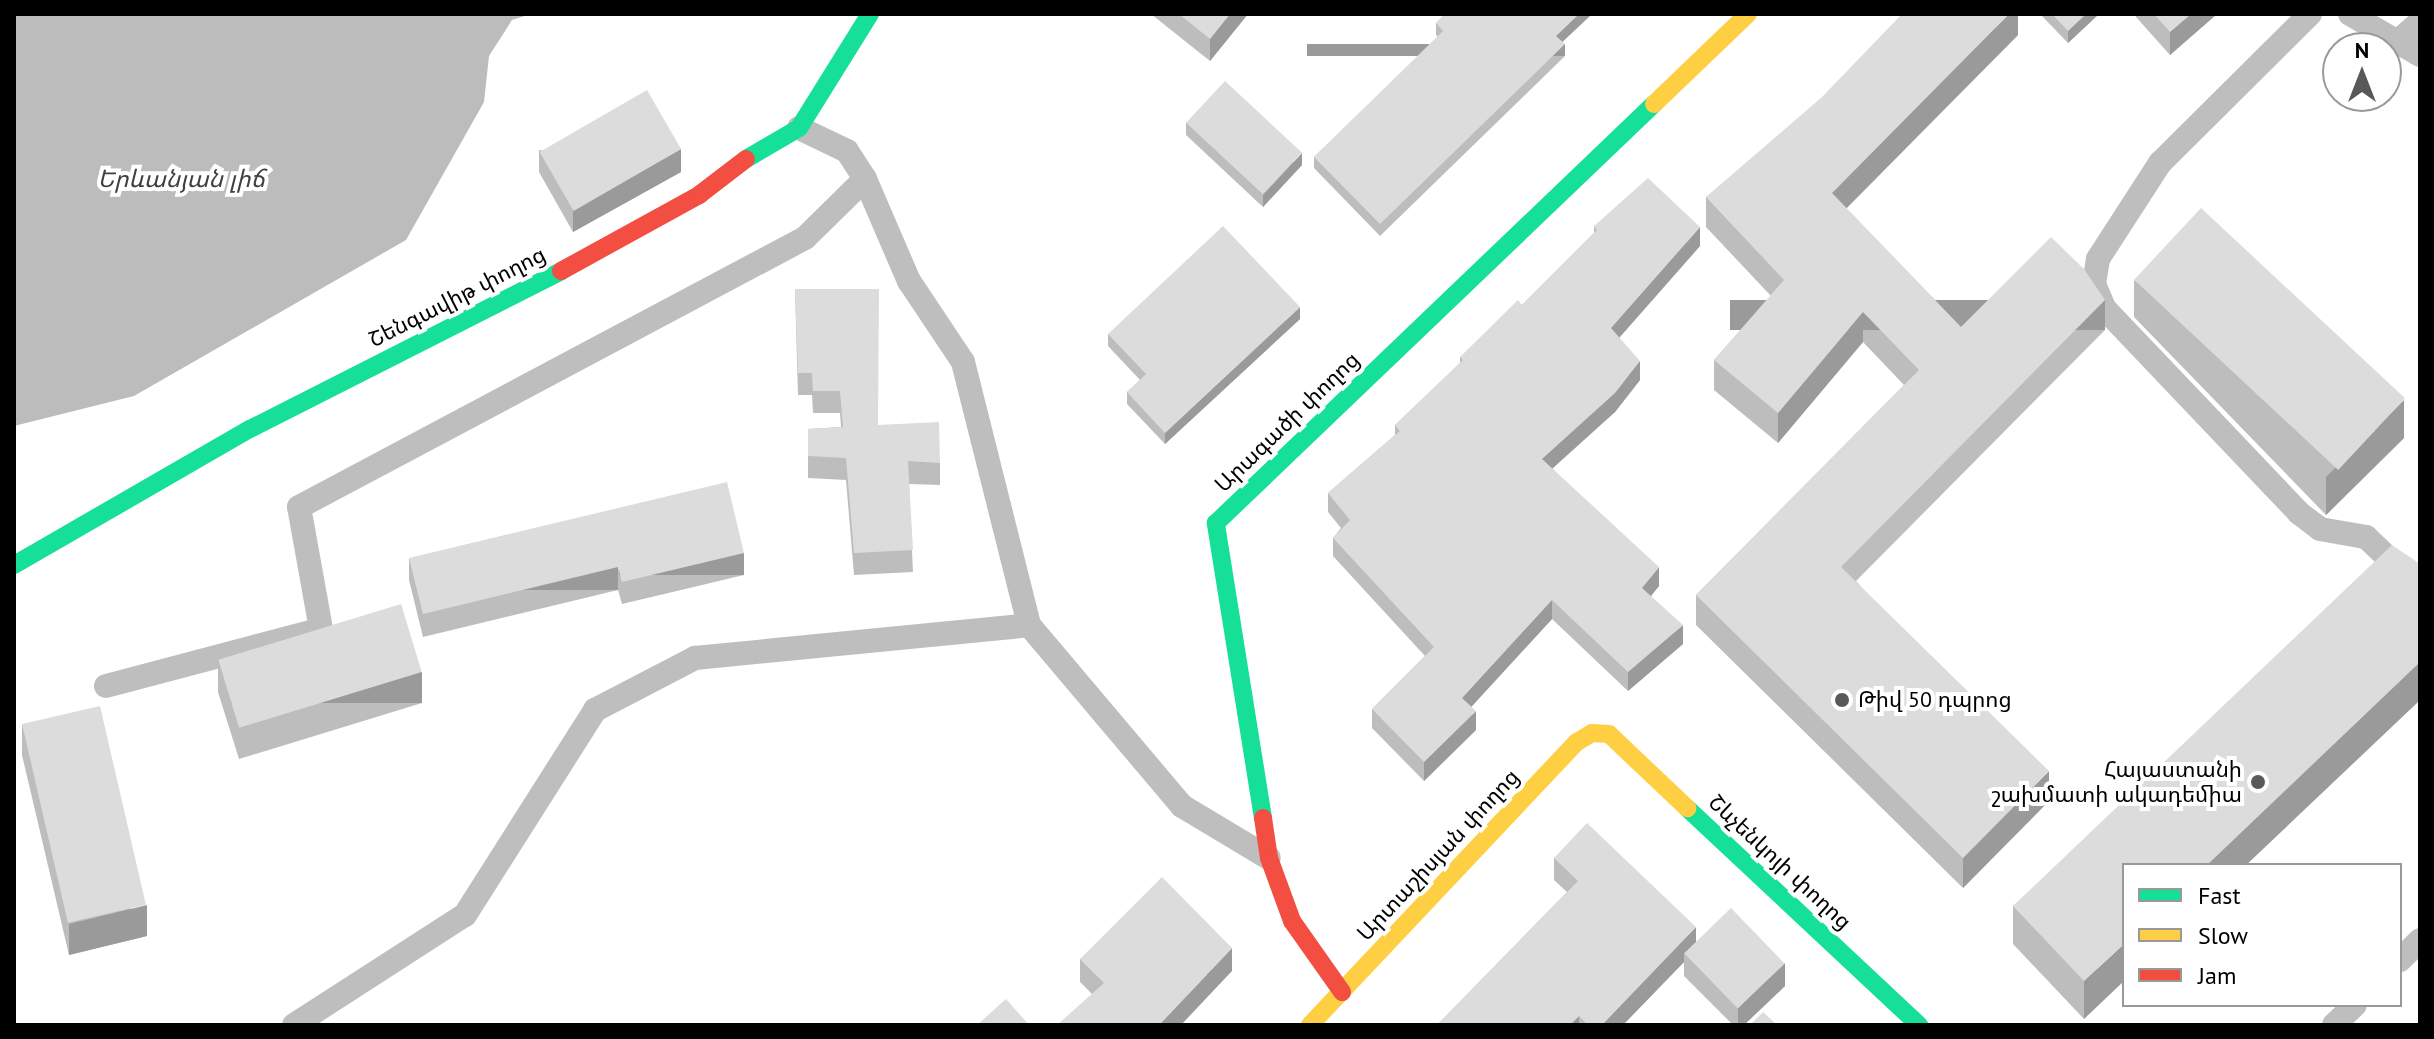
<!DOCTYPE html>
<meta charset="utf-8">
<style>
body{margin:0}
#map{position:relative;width:2434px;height:1039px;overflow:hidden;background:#fff;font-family:"PT Sans","Noto Sans Armenian",sans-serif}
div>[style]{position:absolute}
.water>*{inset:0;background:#bcbcbc}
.lane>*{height:24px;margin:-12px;padding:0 12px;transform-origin:12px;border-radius:12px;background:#bebebe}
.fast>*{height:18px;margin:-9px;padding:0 9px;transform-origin:9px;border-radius:9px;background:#16e098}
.slow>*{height:18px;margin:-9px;padding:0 9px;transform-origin:9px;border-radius:9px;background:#ffcf43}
.jam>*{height:18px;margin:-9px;padding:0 9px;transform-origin:9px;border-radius:9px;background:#f24e42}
.wall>*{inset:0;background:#bdbdbd}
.shaded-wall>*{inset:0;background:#9a9a9a;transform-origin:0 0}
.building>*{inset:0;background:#dcdcdc;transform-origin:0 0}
.dots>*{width:22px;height:22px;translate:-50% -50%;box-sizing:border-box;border:4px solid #fff;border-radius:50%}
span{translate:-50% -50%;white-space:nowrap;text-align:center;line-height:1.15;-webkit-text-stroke:8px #fff;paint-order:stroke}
.street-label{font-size:22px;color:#000}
.poi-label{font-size:22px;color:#000}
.left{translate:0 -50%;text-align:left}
.right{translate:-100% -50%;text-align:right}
.water-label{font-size:24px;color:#404040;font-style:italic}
.frame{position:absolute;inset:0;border:16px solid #000;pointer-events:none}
.legend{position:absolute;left:2122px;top:863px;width:280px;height:144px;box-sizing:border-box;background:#fff;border:2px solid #999;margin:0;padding:10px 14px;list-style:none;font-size:24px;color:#000}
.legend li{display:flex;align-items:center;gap:16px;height:40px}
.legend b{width:40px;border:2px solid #999}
.north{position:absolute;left:2322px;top:32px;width:80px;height:80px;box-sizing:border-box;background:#fff;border:2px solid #999;border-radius:50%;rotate:0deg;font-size:22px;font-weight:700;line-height:32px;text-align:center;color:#000}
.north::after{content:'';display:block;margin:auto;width:28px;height:36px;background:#595959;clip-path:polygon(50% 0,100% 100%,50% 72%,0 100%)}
</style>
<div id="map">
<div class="water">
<i style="clip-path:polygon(14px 14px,531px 14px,512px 20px,489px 56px,484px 102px,406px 240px,134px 396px,14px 426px)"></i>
</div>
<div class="lane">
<i style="left:2310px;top:14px;width:211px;rotate:135.2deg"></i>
<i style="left:2160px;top:163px;width:114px;rotate:122.9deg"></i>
<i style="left:2098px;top:259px;width:25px;rotate:99deg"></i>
<i style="left:2094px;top:284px;width:26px;rotate:67deg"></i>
<i style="left:2104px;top:308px;width:283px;rotate:46.4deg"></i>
<i style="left:2299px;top:513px;width:26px;rotate:37deg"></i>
<i style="left:2320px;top:529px;width:47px;rotate:9.9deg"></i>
<i style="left:2366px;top:537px;width:74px;rotate:43.4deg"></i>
<i style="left:2350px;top:14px;width:81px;rotate:30.4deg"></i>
<i style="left:2397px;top:42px;width:30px;rotate:-41deg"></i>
<i style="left:799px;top:128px;width:53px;rotate:25.6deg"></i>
<i style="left:847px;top:151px;width:33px;rotate:57deg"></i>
<i style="left:865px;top:179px;width:111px;rotate:66.7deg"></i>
<i style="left:909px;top:281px;width:97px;rotate:56.3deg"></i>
<i style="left:963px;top:362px;width:271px;rotate:75.9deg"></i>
<i style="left:1029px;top:625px;width:237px;rotate:49.8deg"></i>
<i style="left:1182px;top:806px;width:101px;rotate:30.9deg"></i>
<i style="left:106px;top:686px;width:222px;rotate:-14.8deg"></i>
<i style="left:321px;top:629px;width:124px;rotate:-100.2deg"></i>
<i style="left:299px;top:507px;width:573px;rotate:-28deg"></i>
<i style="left:805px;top:238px;width:84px;rotate:-44.5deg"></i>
<i style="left:2400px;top:960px;width:28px;rotate:-45deg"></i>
<i style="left:294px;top:1025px;width:203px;rotate:-32.8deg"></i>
<i style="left:465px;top:915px;width:243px;rotate:-57.6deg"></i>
<i style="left:595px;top:710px;width:113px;rotate:-27.5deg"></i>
<i style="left:695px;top:658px;width:336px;rotate:-5.6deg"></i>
<i style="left:2334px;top:1025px;width:29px;rotate:-44deg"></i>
</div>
<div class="fast">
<i style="left:746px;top:159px;width:61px;rotate:-30.3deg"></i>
<i style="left:799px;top:128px;width:134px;rotate:-58.1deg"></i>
<i style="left:14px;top:565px;width:272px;rotate:-30deg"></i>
<i style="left:250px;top:429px;width:349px;rotate:-26.9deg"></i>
<i style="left:1687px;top:808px;width:318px;rotate:43.1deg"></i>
<i style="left:1263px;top:818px;width:299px;rotate:-99.1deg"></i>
<i style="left:1216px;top:523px;width:606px;rotate:-43.73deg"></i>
</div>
<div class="slow">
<i style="left:1654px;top:104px;width:130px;rotate:-43.8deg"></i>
<i style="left:1310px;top:1025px;width:389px;rotate:-46.7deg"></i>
<i style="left:1577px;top:742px;width:17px;rotate:-31deg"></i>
<i style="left:1592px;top:733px;width:17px;rotate:3deg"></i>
<i style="left:1609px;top:734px;width:108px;rotate:43.5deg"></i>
</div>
<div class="jam">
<i style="left:561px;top:271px;width:158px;rotate:-28.8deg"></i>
<i style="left:699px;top:195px;width:59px;rotate:-37.5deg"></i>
<i style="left:1263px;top:818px;width:40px;rotate:81.5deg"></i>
<i style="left:1269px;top:858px;width:67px;rotate:69.9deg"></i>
<i style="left:1292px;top:921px;width:87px;rotate:54.8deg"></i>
</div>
<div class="wall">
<i style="clip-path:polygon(1151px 14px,1248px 14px,1210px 61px)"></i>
<i style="clip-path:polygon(1445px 14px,1592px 14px,1562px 42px,1565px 56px,1380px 236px,1314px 168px,1314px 157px,1438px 37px,1436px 35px,1436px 23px)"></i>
<i style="clip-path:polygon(2018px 14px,2018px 35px,1846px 208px,1961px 327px,2105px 330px,1856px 581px,2049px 801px,1963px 888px,1696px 625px,1696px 595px,1904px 385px,1863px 342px,1778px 443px,1714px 390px,1714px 360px,1771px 296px,1706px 227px,1706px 197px)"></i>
<i style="clip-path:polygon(2040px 14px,2099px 14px,2068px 43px)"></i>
<i style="clip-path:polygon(2136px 14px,2217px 14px,2170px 55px,2136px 17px)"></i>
<i style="clip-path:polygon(1186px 123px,1302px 165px,1263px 207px,1186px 135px)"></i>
<i style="clip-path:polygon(539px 150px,681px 172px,573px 232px,539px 172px)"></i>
<i style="clip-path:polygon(1594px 226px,1700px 246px,1619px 338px,1640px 380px,1615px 412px,1552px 468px,1659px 586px,1651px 596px,1683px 644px,1628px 691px,1552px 619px,1471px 707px,1476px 730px,1424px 781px,1372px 728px,1372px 709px,1425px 656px,1333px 556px,1333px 538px,1341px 528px,1328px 512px,1328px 493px,1395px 435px,1395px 425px,1460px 363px,1460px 357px,1522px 305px,1594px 233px)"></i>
<i style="clip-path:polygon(2134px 280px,2404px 438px,2326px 515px,2134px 317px)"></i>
<i style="clip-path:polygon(795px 289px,878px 425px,940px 463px,940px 485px,909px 484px,913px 572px,854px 575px,846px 480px,808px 478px,808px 429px,841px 427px,840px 413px,813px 413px,812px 395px,798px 395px)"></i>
<i style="clip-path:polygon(1300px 319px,1165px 444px,1127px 404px,1127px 392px,1140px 380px,1108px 346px,1108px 334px)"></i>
<i style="clip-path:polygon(409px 558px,744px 575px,622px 604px,618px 590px,423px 637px,409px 580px)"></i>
<i style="clip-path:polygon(2420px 564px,2420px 700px,2246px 865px,2124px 865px,2084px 1019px,2013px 944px,2013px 906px)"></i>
<i style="clip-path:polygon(218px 660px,422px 703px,239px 759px,218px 692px)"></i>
<i style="clip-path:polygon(22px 724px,147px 936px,69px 955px,22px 755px)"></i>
<i style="clip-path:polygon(1554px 858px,1696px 942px,1785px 986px,1744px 1025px,1733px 1025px,1684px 976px,1684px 962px,1623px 1025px,1437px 1025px,1567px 892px,1554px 880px)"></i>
<i style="clip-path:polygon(1080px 959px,1232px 971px,1092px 994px,1080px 982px)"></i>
</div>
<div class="shaded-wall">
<i style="clip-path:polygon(1230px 14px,1248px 14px,1210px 61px,1210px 39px)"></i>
<i style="clip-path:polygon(1579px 14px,1592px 14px,1556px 48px,1556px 36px)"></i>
<i style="clip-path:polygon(2009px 14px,2018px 14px,2018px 35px,1832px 223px,1832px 193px)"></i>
<i style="clip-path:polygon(2086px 14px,2099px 14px,2068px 43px,2068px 31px)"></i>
<i style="clip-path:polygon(2191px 14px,2217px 14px,2170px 55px,2170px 32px)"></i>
<i style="left:1565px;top:44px;width:12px;height:258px;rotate:90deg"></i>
<i style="clip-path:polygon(681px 149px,681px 172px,573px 232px,573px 210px)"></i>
<i style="clip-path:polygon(1302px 153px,1302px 165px,1263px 207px,1263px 195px)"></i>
<i style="clip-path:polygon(1700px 227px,1700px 246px,1611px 347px,1611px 328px)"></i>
<i style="left:2105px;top:300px;width:30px;height:375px;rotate:90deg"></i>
<i style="clip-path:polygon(1300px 307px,1300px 319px,1165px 444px,1165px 433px)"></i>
<i style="clip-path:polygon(1863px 312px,1863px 342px,1778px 443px,1778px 413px)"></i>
<i style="clip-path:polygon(1640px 361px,1640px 380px,1615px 412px,1542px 478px,1542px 459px)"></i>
<i style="clip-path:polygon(2404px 400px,2404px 438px,2326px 515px,2326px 477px)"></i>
<i style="left:744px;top:553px;width:22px;height:125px;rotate:90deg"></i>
<i style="left:618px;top:567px;width:23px;height:201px;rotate:90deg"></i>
<i style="clip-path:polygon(1659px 567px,1659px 586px,1642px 607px,1642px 588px)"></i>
<i style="clip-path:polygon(1552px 600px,1552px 619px,1462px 717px,1462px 698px)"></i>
<i style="clip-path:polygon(1683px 625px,1683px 644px,1628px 691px,1628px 672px)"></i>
<i style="clip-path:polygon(2420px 662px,2420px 700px,2246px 865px,2207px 865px)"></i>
<i style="left:422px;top:672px;width:31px;height:191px;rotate:90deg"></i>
<i style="clip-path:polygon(1476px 711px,1476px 730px,1424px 781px,1424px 762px)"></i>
<i style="clip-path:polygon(2049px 771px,2049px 801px,1963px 888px,1963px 858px)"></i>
<i style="clip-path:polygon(147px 905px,147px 936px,69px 955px,69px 924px)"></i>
<i style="clip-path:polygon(1696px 927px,1696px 950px,1684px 953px,1684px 962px,1623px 1025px,1602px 1025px)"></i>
<i style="clip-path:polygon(2124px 944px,2124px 981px,2084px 1019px,2084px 981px)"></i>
<i style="clip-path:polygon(1232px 948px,1232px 971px,1181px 1025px,1159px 1025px)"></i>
<i style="clip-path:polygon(1785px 963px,1785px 986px,1744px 1025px,1738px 1025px,1738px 1008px)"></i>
<i style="clip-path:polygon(1579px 1016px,1579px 1025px,1570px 1025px)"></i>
</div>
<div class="building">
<i style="clip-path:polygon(1179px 14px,1230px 14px,1210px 39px)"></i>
<i style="clip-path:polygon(1445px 14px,1579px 14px,1556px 36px,1565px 44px,1380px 224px,1314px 157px,1443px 31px,1436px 23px)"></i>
<i style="clip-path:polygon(1902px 14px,2009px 14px,1832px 193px,1961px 327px,2051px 237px,2084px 269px,2105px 300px,1841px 567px,2049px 771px,1963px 858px,1696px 595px,1919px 370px,1863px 312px,1778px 413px,1714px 360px,1784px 280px,1706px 197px,1822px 97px)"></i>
<i style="clip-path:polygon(2052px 14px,2086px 14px,2068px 31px)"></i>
<i style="clip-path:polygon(2154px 14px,2191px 14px,2170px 32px)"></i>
<i style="left:1225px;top:81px;width:105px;height:57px;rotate:43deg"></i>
<i style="left:647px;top:90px;width:68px;height:124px;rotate:60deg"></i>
<i style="clip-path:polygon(1648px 178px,1700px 227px,1611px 328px,1640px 361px,1615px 393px,1542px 459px,1659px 567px,1642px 588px,1683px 625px,1628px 672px,1552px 600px,1462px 698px,1476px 711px,1424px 762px,1372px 709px,1434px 647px,1333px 538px,1350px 520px,1328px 493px,1400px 431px,1395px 425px,1463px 360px,1460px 357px,1518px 300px,1522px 305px,1597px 230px,1594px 226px)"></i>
<i style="left:2201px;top:208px;width:279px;height:98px;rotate:43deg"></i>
<i style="clip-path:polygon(1223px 226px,1300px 307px,1165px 433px,1127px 392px,1146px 374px,1108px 334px)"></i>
<i style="clip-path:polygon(795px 289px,879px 289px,878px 425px,939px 422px,940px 463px,908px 461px,913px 550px,854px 553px,846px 458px,808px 456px,808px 429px,843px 427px,840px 391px,813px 391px,812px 373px,798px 373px)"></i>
<i style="clip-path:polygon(727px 482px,744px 553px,622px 582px,618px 567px,423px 614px,409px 558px)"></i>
<i style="clip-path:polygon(2392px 545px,2420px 564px,2420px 662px,2207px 865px,2124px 865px,2124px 944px,2084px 981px,2013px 906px)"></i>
<i style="left:401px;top:604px;width:71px;height:191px;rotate:73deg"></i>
<i style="left:100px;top:706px;width:204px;height:80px;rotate:77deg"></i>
<i style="clip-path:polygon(1587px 823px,1696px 927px,1602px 1025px,1588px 1025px,1579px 1016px,1570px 1025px,1437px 1025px,1578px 881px,1554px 858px)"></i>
<i style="clip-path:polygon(1162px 877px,1232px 948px,1159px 1025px,1057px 1025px,1104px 983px,1080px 959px)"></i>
<i style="left:1731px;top:908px;width:77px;height:65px;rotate:46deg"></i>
<i style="clip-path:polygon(1006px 999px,1029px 1025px,977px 1025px)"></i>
<i style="clip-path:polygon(1763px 1012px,1777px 1025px,1750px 1025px)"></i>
</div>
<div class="dots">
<i style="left:1842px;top:700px;background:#595959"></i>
<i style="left:2258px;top:782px;background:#595959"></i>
</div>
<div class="street-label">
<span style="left:457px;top:297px;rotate:-27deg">Շենգավիթ փողոց</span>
<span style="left:1287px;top:422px;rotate:-44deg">Արագածի փողոց</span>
<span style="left:1438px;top:855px;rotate:-47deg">Արտաշիսյան փողոց</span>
<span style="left:1780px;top:862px;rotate:43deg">Շևչենկոյի փողոց</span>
</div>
<div class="poi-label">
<span class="left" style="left:1858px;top:700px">Թիվ 50 դպրոց</span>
<span class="right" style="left:2242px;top:782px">Հայաստանի<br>շախմատի ակադեմիա</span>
</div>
<div class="water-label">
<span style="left:181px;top:179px">Երևանյան լիճ</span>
</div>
<div class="frame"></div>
<ul class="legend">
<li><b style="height:10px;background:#16e098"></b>Fast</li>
<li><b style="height:10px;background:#ffcf43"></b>Slow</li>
<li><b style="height:10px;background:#f24e42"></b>Jam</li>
</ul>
<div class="north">N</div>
</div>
